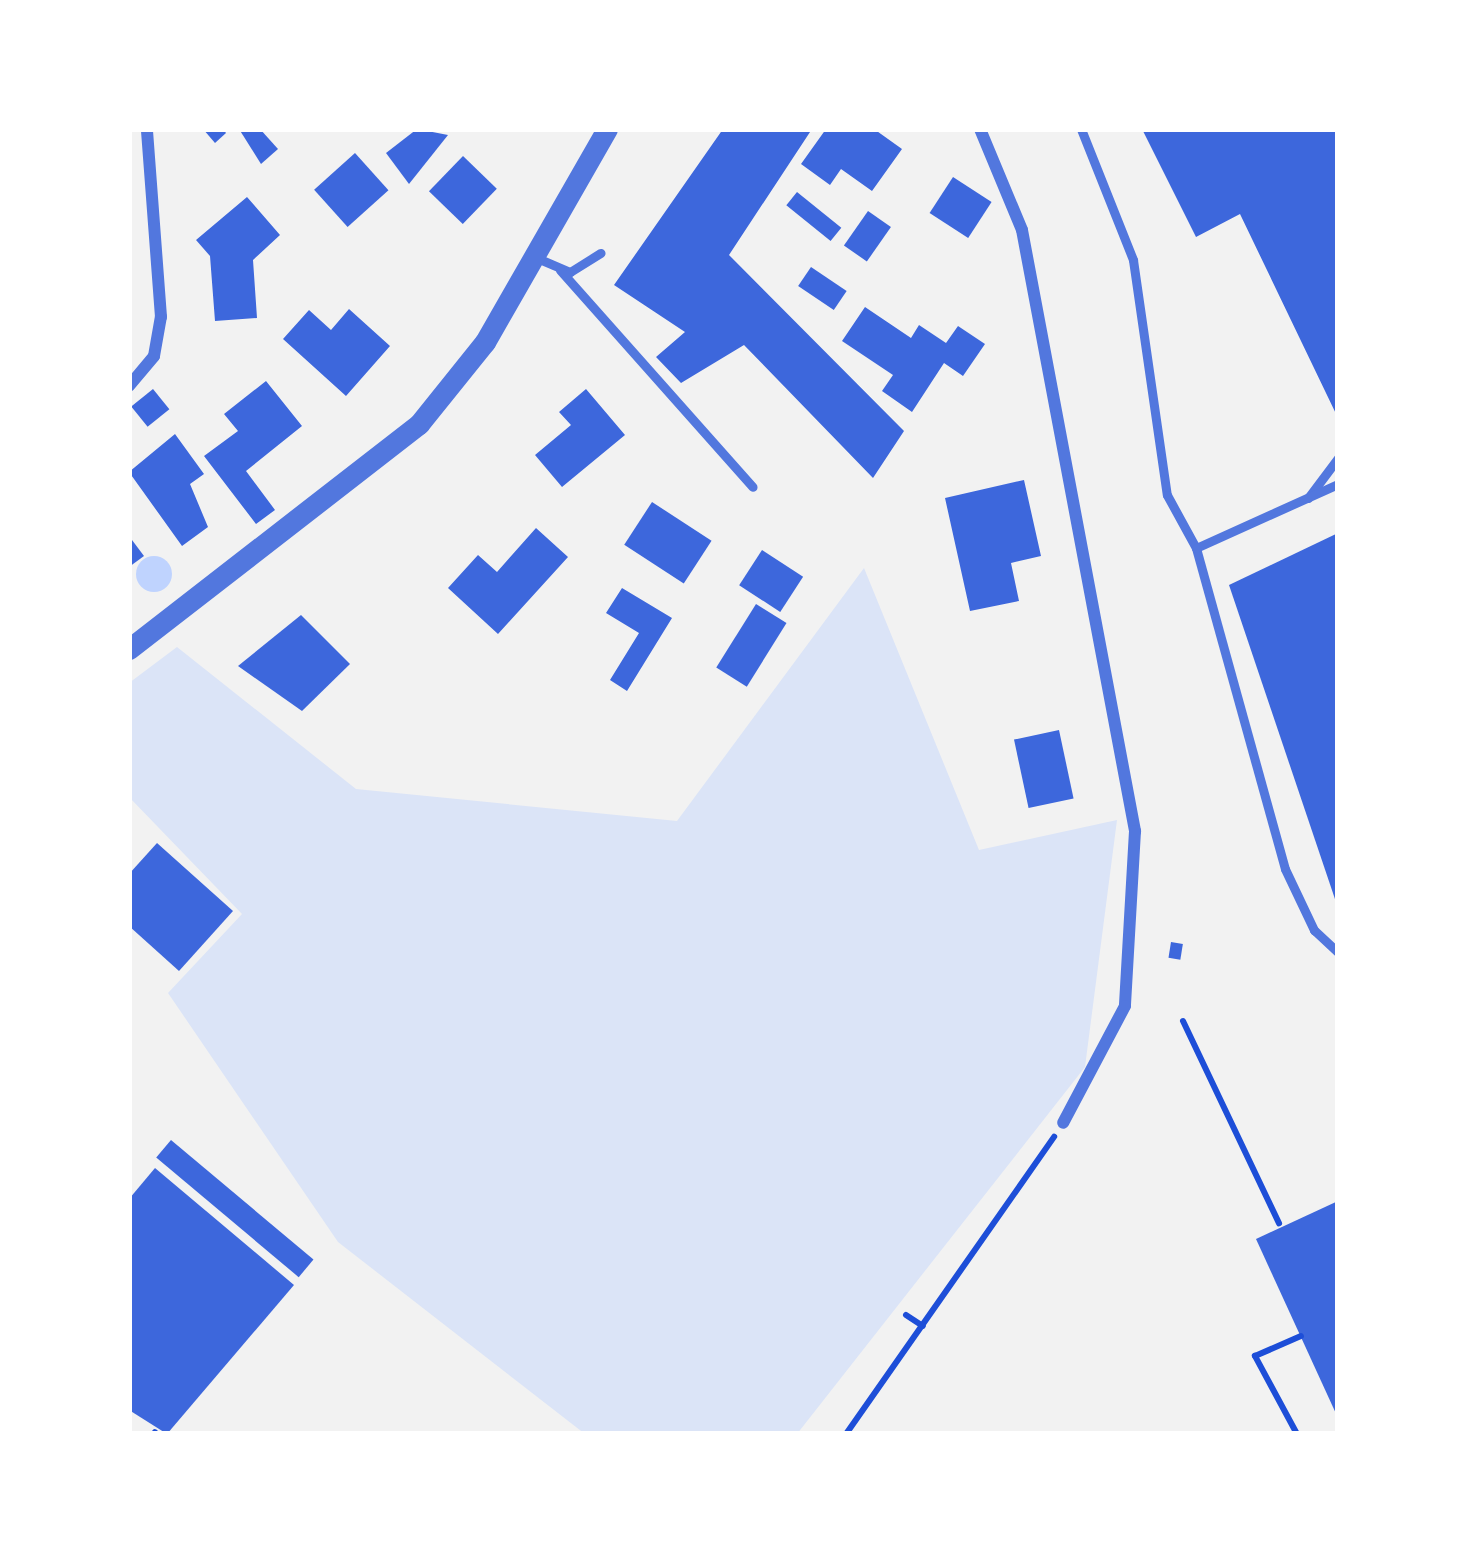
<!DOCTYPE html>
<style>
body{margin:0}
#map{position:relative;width:1467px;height:1563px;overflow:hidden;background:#f2f2f2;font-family:"Playfair Display",serif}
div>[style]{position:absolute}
.green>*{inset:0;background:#dbe4f7}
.water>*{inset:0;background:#bfd3fe}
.round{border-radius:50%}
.building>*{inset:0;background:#3d67dc;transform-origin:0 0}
.path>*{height:6px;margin:-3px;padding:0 3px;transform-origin:3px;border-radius:3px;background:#1d4ed8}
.service>*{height:9px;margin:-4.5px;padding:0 4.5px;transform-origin:4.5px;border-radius:4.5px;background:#5277de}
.minor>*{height:12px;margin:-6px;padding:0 6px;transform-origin:6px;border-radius:6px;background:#5277de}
.tertiary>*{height:21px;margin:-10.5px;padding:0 10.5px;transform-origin:10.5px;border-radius:10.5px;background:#5277de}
span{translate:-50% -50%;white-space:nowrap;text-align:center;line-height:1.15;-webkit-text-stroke:12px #fff;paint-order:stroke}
.frame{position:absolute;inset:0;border:132px solid #fff;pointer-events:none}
</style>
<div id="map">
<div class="green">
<i style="clip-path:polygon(864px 568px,979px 850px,1117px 820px,1085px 1067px,797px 1434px,585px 1434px,338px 1242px,168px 993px,242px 914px,129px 797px,129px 683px,177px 647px,356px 789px,677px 821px)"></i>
</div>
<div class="water">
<i class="round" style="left:136px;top:556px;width:36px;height:36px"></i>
</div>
<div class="building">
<i style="clip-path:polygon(203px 129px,223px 129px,226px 133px,215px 143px)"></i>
<i style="clip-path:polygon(239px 129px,260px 129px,278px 149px,261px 164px)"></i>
<i style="clip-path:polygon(417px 129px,448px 135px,409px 184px,386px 153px)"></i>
<i style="clip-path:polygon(723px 129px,812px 129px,729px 255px,904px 431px,873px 478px,744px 345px,681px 383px,656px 357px,685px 332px,614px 285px)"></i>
<i style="clip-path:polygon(826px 129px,874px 129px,902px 149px,872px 191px,841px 169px,830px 185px,801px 164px)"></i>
<i style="clip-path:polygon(1142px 129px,1338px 129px,1338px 418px,1240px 214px,1196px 237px)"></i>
<i style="left:355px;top:153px;width:50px;height:55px;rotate:48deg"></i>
<i style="left:463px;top:156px;width:47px;height:49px;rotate:44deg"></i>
<i style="left:953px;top:177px;width:46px;height:43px;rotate:33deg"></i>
<i style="left:797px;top:192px;width:57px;height:17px;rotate:39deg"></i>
<i style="clip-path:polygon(247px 197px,280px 235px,253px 260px,257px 318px,215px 321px,210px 256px,196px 240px)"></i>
<i style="left:868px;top:211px;width:28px;height:42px;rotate:35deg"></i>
<i style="left:811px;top:267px;width:43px;height:23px;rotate:34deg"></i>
<i style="clip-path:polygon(865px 307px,911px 338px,919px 325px,946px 343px,958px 326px,985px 344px,963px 376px,944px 363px,912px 412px,882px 391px,893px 375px,842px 341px)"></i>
<i style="clip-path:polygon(349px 309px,390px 346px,346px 396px,283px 339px,309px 310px,331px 330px)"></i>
<i style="clip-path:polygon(266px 381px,302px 426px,246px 471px,275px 510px,256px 524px,204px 456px,238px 431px,224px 414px)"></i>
<i style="left:153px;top:389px;width:26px;height:28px;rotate:51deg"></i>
<i style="clip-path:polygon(586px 389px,625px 435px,562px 487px,535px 455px,571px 425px,559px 412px)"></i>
<i style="clip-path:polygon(175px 434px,204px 474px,190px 484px,208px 527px,182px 546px,129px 472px)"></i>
<i style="clip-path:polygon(1024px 480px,1041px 556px,1011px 563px,1019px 601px,970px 611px,945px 498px)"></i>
<i style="left:652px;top:502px;width:71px;height:51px;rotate:33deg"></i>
<i style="clip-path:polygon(536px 528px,568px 557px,498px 634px,448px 588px,478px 555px,497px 572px)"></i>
<i style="clip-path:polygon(1338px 533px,1338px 908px,1229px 585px)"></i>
<i style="clip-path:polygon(129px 536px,144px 556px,129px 567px)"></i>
<i style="left:762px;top:550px;width:49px;height:42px;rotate:33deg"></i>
<i style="clip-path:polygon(622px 588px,672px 618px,627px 691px,610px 680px,639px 633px,606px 613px)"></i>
<i style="left:756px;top:604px;width:36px;height:75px;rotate:32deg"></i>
<i style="clip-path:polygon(301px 615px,350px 664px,302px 711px,238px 666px)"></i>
<i style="left:1059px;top:730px;width:70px;height:46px;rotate:78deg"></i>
<i style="clip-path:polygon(157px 843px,233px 911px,179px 971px,129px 926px,129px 874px)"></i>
<i style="left:1171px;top:942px;width:12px;height:16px;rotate:9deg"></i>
<i style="left:171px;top:1140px;width:186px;height:23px;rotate:40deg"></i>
<i style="clip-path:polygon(155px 1168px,294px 1285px,167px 1434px,129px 1410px,129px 1199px)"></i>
<i style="clip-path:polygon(1338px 1201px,1338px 1418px,1256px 1239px)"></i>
</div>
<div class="path">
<i style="left:1183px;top:1021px;width:224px;rotate:64.6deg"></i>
<i style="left:906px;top:1315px;width:20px;rotate:33deg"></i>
<i style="left:154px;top:1434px;width:2px;rotate:-63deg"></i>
<i style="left:846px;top:1434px;width:363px;rotate:-55deg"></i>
<i style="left:1297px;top:1434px;width:89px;rotate:-118.3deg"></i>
<i style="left:1255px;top:1356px;width:50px;rotate:-23.5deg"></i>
</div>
<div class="service">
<i style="left:1081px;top:129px;width:141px;rotate:68.3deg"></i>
<i style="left:1133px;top:260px;width:237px;rotate:81.8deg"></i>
<i style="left:1167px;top:495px;width:60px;rotate:61.3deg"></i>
<i style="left:1196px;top:548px;width:333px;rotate:74.5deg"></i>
<i style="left:1285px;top:869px;width:68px;rotate:64.6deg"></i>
<i style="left:1314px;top:930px;width:33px;rotate:43deg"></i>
<i style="left:537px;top:258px;width:36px;rotate:23deg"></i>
<i style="left:570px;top:272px;width:36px;rotate:-32deg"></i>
<i style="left:560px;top:270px;width:290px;rotate:48.4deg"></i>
<i style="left:1308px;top:498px;width:50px;rotate:-53.1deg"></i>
<i style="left:1196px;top:548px;width:156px;rotate:-24.3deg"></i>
</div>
<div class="minor">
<i style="left:980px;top:129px;width:109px;rotate:67.4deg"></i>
<i style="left:1022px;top:230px;width:612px;rotate:79.35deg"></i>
<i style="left:1135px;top:831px;width:175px;rotate:93.3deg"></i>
<i style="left:1125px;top:1006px;width:132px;rotate:117.9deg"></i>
<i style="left:129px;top:386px;width:39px;rotate:-50deg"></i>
<i style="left:154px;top:356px;width:40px;rotate:-80deg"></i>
<i style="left:161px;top:317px;width:189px;rotate:-94.3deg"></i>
</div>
<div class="tertiary">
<i style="left:129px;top:649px;width:367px;rotate:-37.8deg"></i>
<i style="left:419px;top:424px;width:105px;rotate:-51.2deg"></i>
<i style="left:485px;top:342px;width:245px;rotate:-60.2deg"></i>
</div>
<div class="frame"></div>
</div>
